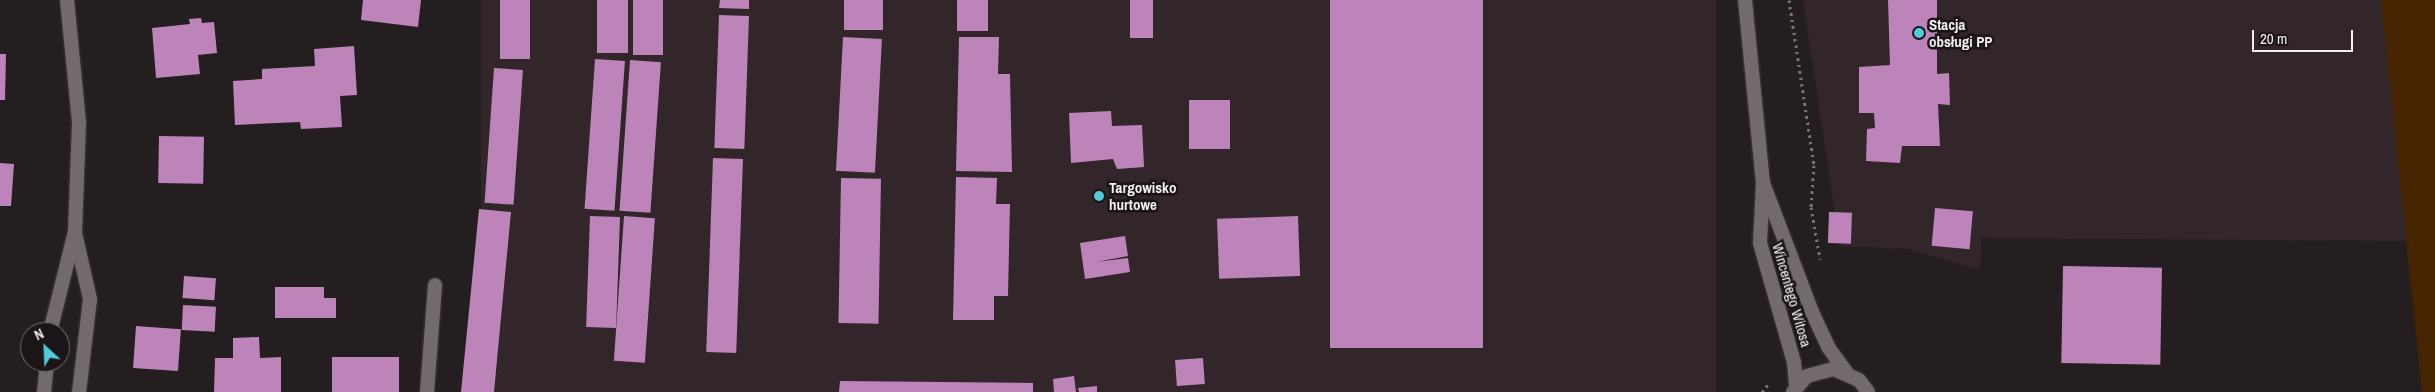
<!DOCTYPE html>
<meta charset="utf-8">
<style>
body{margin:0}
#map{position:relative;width:2435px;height:392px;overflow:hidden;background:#251e20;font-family:"Archivo Narrow",sans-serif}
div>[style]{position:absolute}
.built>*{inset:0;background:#33262a;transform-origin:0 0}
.green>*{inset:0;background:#472400}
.building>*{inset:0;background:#bc84b9;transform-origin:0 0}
.path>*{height:3px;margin-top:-1.5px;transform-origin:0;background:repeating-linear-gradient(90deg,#7b7476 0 2.5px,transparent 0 6.5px)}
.roads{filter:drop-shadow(0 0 1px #403b3d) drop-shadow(0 0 1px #403b3d)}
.service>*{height:14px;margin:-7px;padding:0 7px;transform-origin:7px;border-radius:7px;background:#726a6c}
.minor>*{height:14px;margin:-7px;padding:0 7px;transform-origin:7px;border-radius:7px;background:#726a6c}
.tertiary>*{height:14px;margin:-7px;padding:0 7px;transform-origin:7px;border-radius:7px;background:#726a6c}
.dots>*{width:14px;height:14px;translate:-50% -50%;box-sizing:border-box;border:2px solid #1b1517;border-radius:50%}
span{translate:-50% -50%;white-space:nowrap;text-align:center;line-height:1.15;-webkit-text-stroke:5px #1b1517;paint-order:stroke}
.poi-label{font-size:15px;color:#f3eef0;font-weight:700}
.left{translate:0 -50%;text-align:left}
.street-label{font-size:15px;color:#f3eef0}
.north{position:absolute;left:20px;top:322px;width:50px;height:50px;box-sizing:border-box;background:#1b1517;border:1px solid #716c6e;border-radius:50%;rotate:335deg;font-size:14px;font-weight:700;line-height:20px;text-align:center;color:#f3eef0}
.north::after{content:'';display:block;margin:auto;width:18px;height:22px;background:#52cbd9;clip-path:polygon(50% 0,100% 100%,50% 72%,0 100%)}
.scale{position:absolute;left:2252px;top:30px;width:101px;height:22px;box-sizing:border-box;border:2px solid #f3eef0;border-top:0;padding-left:6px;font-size:15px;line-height:18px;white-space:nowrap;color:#f3eef0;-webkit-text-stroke:4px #1b1517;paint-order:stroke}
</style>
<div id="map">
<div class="built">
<i style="left:481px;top:0;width:1235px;height:394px"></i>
<i style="clip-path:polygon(1803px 0,2381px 0,2408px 241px,1981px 238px,1980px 270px,1908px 249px,1840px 246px)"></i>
</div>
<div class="green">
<i style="clip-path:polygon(2381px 0,2435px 0,2435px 392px,2422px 392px)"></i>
</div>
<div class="building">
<i style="clip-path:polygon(363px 0,421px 0,418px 27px,361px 20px)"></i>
<i style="left:500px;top:0;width:30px;height:59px"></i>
<i style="left:597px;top:0;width:31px;height:53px"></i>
<i style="left:633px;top:0;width:30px;height:55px"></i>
<i style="clip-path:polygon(720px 0,749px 0,749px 9px,719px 8px)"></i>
<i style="left:844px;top:0;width:39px;height:30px"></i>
<i style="left:957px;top:0;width:31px;height:31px"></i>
<i style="left:1130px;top:0;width:23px;height:38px"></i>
<i style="left:1330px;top:0;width:153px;height:348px"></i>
<i style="clip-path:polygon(1888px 0,1937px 0,1937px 74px,1949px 73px,1950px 105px,1938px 104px,1940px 146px,1902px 146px,1900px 163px,1866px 161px,1867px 129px,1875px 128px,1874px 113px,1859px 113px,1859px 67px,1890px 65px)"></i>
<i style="left:719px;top:15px;width:30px;height:133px;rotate:2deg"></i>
<i style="clip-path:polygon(201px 18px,202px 23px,214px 22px,217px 53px,198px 55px,200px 74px,156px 78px,152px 28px,190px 24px,189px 19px)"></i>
<i style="left:843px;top:37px;width:39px;height:134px;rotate:3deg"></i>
<i style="clip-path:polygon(959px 37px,999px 37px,998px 74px,1010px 74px,1012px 172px,956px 171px)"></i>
<i style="clip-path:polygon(354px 46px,357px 95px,340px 96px,342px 127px,301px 129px,300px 122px,235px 125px,233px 81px,262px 79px,262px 69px,315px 66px,314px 49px)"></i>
<i style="clip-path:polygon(0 54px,6px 54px,5px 100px,0 100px)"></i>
<i style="left:595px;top:59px;width:30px;height:150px;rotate:4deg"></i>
<i style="left:630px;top:60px;width:31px;height:151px;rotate:4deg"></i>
<i style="left:494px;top:68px;width:29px;height:135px;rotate:4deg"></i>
<i style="left:1189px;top:100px;width:41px;height:49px"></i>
<i style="clip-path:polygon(1111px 111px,1112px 126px,1142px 125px,1144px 167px,1117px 169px,1113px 159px,1071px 163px,1069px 113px)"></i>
<i style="left:159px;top:136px;width:45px;height:47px;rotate:1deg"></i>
<i style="left:713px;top:158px;width:30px;height:194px;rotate:2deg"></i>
<i style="clip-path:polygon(0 163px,14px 164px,11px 206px,0 206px)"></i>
<i style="clip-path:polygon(956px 177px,997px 178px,996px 204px,1010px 204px,1008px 296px,994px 296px,994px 320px,953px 320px)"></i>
<i style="left:841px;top:178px;width:40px;height:145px;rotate:1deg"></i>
<i style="left:1935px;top:208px;width:38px;height:38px;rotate:5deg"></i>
<i style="clip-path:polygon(479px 209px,511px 212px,497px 360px,494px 392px,461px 392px)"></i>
<i style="left:1829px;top:212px;width:23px;height:31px;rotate:2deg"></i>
<i style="left:590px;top:216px;width:30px;height:111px;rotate:2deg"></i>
<i style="left:624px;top:216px;width:31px;height:145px;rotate:4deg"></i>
<i style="left:1298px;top:216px;width:60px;height:81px;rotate:88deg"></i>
<i style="clip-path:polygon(1125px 236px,1128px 256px,1096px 262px,1128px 258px,1130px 272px,1085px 279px,1080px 243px)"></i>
<i style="left:2063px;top:266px;width:99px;height:97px;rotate:1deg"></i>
<i style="left:184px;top:276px;width:32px;height:22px;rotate:4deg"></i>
<i style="clip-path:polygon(275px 287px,324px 287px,324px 298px,336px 298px,336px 318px,275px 318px)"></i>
<i style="left:183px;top:305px;width:33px;height:25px;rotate:3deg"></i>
<i style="left:136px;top:326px;width:45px;height:42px;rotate:4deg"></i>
<i style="clip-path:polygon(259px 337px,260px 358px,281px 357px,281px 392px,214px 392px,215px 358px,233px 358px,233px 338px)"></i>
<i style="left:332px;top:357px;width:67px;height:35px"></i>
<i style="left:1203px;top:358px;width:26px;height:28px;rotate:86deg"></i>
<i style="clip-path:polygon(1074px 376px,1076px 392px,1054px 392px,1053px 379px)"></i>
<i style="clip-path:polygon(840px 381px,1033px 383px,1033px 392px,839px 392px)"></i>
<i style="clip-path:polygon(1097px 386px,1097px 392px,1079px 392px,1078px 388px)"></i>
</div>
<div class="path">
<i style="left:1789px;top:0;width:167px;rotate:81.4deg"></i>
<i style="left:1814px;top:165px;width:42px;rotate:94.1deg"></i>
<i style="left:1811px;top:207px;width:53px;rotate:80.2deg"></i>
<i style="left:1762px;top:392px;width:11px;rotate:-52deg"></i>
</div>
<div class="roads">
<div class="service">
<i style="left:427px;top:392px;width:107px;rotate:-85.7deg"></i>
</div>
<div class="minor">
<i style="left:1745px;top:0;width:184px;rotate:84.4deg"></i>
<i style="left:1763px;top:183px;width:60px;rotate:92.9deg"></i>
<i style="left:1760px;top:243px;width:124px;rotate:74.1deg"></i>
<i style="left:1794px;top:362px;width:24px;rotate:85deg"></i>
<i style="left:1763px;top:183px;width:138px;rotate:69.2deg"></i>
<i style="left:1812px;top:312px;width:38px;rotate:65deg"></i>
<i style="left:1828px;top:347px;width:32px;rotate:54deg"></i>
<i style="left:75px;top:233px;width:68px;rotate:77.2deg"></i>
<i style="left:90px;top:299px;width:94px;rotate:96.7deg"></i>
<i style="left:50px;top:332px;width:103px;rotate:-76deg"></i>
<i style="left:75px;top:232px;width:110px;rotate:-87.9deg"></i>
<i style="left:79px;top:122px;width:123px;rotate:-95.6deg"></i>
<i style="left:44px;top:392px;width:30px;rotate:-84deg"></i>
</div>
<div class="tertiary">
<i style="left:1793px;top:392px;width:21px;rotate:-49deg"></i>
<i style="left:1807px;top:376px;width:28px;rotate:-15deg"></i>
<i style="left:1834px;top:369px;width:27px;rotate:24deg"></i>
<i style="left:1859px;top:380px;width:15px;rotate:53deg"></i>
</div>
</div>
<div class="dots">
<i style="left:1919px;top:33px;background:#52cbd9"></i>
<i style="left:1099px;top:196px;background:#52cbd9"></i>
</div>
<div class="poi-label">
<span class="left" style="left:1929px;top:33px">Stacja<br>obsługi PP</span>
<span class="left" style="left:1109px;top:196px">Targowisko<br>hurtowe</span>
</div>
<div class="street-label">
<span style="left:1792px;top:295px;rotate:74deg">Wincentego Witosa</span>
</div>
<div class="north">N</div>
<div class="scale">20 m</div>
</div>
